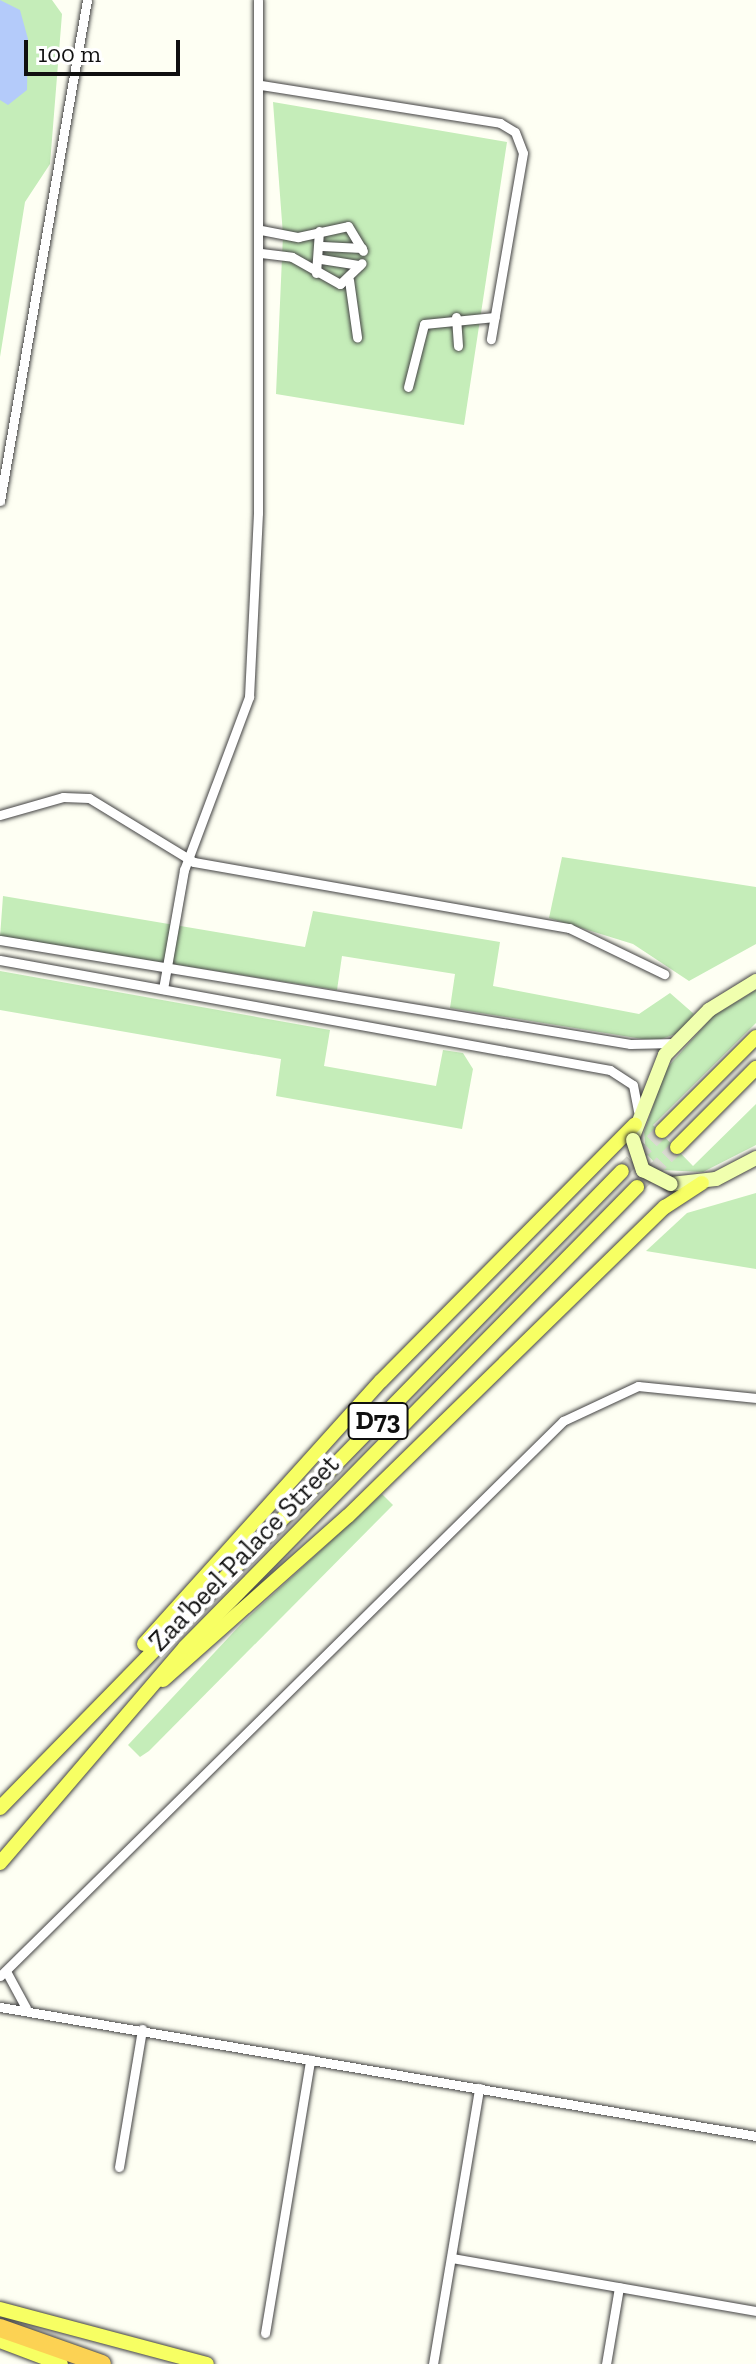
<!DOCTYPE html>
<style>
body{margin:0}
#map{position:relative;width:756px;height:2364px;overflow:hidden;background:#fefff3;font-family:"Zilla Slab",serif}
div>[style]{position:absolute}
.green>*{inset:0;background:#c5edb9}
.water>*{inset:0;background:#b4cbfa}
.primary-tunnel>*{height:14px;margin-top:-7px;transform-origin:0;background:repeating-linear-gradient(90deg,#dadbd1 0 14px,transparent 0 21px)}
.roads{filter:drop-shadow(0 0 2px #434343) drop-shadow(0 0 2px #434343)}
.street>*{height:9px;margin:-4.5px;padding:0 4.5px;transform-origin:4.5px;border-radius:4.5px;background:#fff}
.secondary>*{height:14px;margin:-7px;padding:0 7px;transform-origin:7px;border-radius:7px;background:#f0ffae}
.primary>*{height:14px;margin:-7px;padding:0 7px;transform-origin:7px;border-radius:7px;background:#f7ff63}
.highway>*{height:18px;margin:-9px;padding:0 9px;transform-origin:9px;border-radius:9px;background:#fcd253}
.bridges{filter:drop-shadow(0 0 2px #323232) drop-shadow(0 0 2px #323232)}
.secondary-bridge>*{height:14px;margin:-7px;padding:0 7px;transform-origin:7px;border-radius:7px;background:#f0ffae}
span{translate:-50% -50%;white-space:nowrap;text-align:center;line-height:1.15;-webkit-text-stroke:8px #fff;paint-order:stroke}
.shield-label span{padding:2px 6px;background:#fff;border:2px solid;border-radius:6px;-webkit-text-stroke-width:0}
.shield-label{font-size:26px;color:#101010;font-weight:700}
.street-label{font-size:28px;color:#101010}
.scale{position:absolute;left:24px;top:40px;width:156px;height:36px;box-sizing:border-box;border:4px solid #101010;border-top:0;padding-left:10px;font-size:24px;line-height:28px;white-space:nowrap;color:#101010;-webkit-text-stroke:6px #fff;paint-order:stroke}
</style>
<div id="map">
<div class="green">
<i style="clip-path:polygon(0 0,52px 0,62px 14px,50px 164px,25px 202px,0 357px)"></i>
<i style="clip-path:polygon(273px 102px,507px 142px,464px 425px,276px 394px,283px 235px)"></i>
<i style="clip-path:polygon(562px 857px,756px 887px,756px 944px,689px 981px,633px 944px,549px 918px)"></i>
<i style="clip-path:polygon(3px 896px,305px 947px,313px 911px,500px 942px,493px 986px,639px 1014px,670px 993px,694px 1014px,679px 1033px,655px 1041px,450px 1008px,455px 974px,342px 956px,337px 990px,0 937px)"></i>
<i style="clip-path:polygon(0 971px,330px 1030px,324px 1066px,436px 1086px,443px 1050px,463px 1053px,473px 1069px,462px 1129px,276px 1096px,281px 1059px,0 1010px)"></i>
<i style="clip-path:polygon(756px 990px,756px 1023px,653px 1125px,693px 1166px,756px 1104px,756px 1145px,703px 1172px,661px 1170px,646px 1153px,644px 1132px,666px 1069px,713px 1016px)"></i>
<i style="clip-path:polygon(756px 1193px,756px 1269px,646px 1251px,687px 1213px)"></i>
<i style="clip-path:polygon(382px 1494px,393px 1505px,149px 1751px,140px 1757px,128px 1745px,243px 1622px)"></i>
</div>
<div class="water">
<i style="clip-path:polygon(0 0,20px 10px,28px 39px,27px 90px,8px 105px,0 100px)"></i>
</div>
<div class="primary-tunnel">
<i style="left:622px;top:1171px;width:57px;rotate:-45deg"></i>
<i style="left:637px;top:1187px;width:57px;rotate:-45deg"></i>
</div>
<div class="roads">
<div class="street">
<i style="left:261px;top:85px;width:242px;rotate:9deg"></i>
<i style="left:500px;top:123px;width:17px;rotate:31deg"></i>
<i style="left:515px;top:132px;width:22px;rotate:69deg"></i>
<i style="left:523px;top:153px;width:189px;rotate:99.8deg"></i>
<i style="left:261px;top:230px;width:38px;rotate:11deg"></i>
<i style="left:298px;top:237px;width:51px;rotate:-12.4deg"></i>
<i style="left:348px;top:226px;width:29px;rotate:59deg"></i>
<i style="left:322px;top:246px;width:40px;rotate:2.9deg"></i>
<i style="left:261px;top:253px;width:31px;rotate:7deg"></i>
<i style="left:292px;top:257px;width:55px;rotate:29.4deg"></i>
<i style="left:340px;top:284px;width:30px;rotate:-44deg"></i>
<i style="left:321px;top:259px;width:39px;rotate:9deg"></i>
<i style="left:316px;top:273px;width:42px;rotate:-85.9deg"></i>
<i style="left:349px;top:280px;width:58px;rotate:82deg"></i>
<i style="left:456px;top:317px;width:29px;rotate:86deg"></i>
<i style="left:408px;top:387px;width:65px;rotate:-75.7deg"></i>
<i style="left:424px;top:324px;width:71px;rotate:-5.6deg"></i>
<i style="left:0;top:501px;width:508px;rotate:-80.15deg"></i>
<i style="left:0;top:815px;width:66px;rotate:-15.9deg"></i>
<i style="left:63px;top:797px;width:26px;rotate:2deg"></i>
<i style="left:89px;top:798px;width:123px;rotate:31.4deg"></i>
<i style="left:194px;top:862px;width:381px;rotate:10deg"></i>
<i style="left:569px;top:928px;width:106px;rotate:25.8deg"></i>
<i style="left:0;top:940px;width:639px;rotate:9.37deg"></i>
<i style="left:630px;top:1044px;width:45px;rotate:-1.3deg"></i>
<i style="left:0;top:960px;width:620px;rotate:10.22deg"></i>
<i style="left:610px;top:1070px;width:27px;rotate:33deg"></i>
<i style="left:633px;top:1085px;width:26px;rotate:79deg"></i>
<i style="left:163px;top:989px;width:121px;rotate:-80deg"></i>
<i style="left:184px;top:870px;width:185px;rotate:-69.4deg"></i>
<i style="left:249px;top:697px;width:184px;rotate:-87.2deg"></i>
<i style="left:258px;top:513px;width:513px;rotate:-90deg"></i>
<i style="left:6px;top:1971px;width:42px;rotate:61.6deg"></i>
<i style="left:0;top:1976px;width:791px;rotate:-44.59deg"></i>
<i style="left:563px;top:1421px;width:83px;rotate:-25deg"></i>
<i style="left:638px;top:1386px;width:119px;rotate:5.8deg"></i>
<i style="left:0;top:2007px;width:767px;rotate:9.68deg"></i>
<i style="left:119px;top:2167px;width:140px;rotate:-80.5deg"></i>
<i style="left:452px;top:2258px;width:309px;rotate:9.9deg"></i>
<i style="left:265px;top:2333px;width:277px;rotate:-80.6deg"></i>
<i style="left:433px;top:2364px;width:280px;rotate:-80.5deg"></i>
<i style="left:606px;top:2364px;width:78px;rotate:-80.4deg"></i>
</div>
<div class="secondary">
<i style="left:634px;top:1134px;width:85px;rotate:-68.6deg"></i>
<i style="left:665px;top:1055px;width:63px;rotate:-45.6deg"></i>
<i style="left:709px;top:1010px;width:55px;rotate:-31.7deg"></i>
<i style="left:671px;top:1184px;width:45px;rotate:-6.3deg"></i>
<i style="left:716px;top:1179px;width:45px;rotate:-27.7deg"></i>
</div>
<div class="primary">
<i style="left:662px;top:1131px;width:133px;rotate:-45deg"></i>
<i style="left:677px;top:1147px;width:112px;rotate:-45deg"></i>
<i style="left:144px;top:1644px;width:354px;rotate:-48deg"></i>
<i style="left:381px;top:1381px;width:361px;rotate:-45.3deg"></i>
<i style="left:163px;top:1680px;width:247px;rotate:-41.6deg"></i>
<i style="left:348px;top:1516px;width:443px;rotate:-44.3deg"></i>
<i style="left:665px;top:1207px;width:44px;rotate:-33deg"></i>
<i style="left:0;top:1808px;width:890px;rotate:-45.68deg"></i>
<i style="left:0;top:1863px;width:284px;rotate:-49.4deg"></i>
<i style="left:185px;top:1647px;width:645px;rotate:-45.5deg"></i>
<i style="left:0;top:2309px;width:214px;rotate:14.9deg"></i>
<i style="left:0;top:2341px;width:65px;rotate:20.7deg"></i>
</div>
<div class="highway">
<i style="left:0;top:2328px;width:108px;rotate:19.4deg"></i>
</div>
</div>
<div class="bridges">
<div class="secondary-bridge">
<i style="left:633px;top:1140px;width:32px;rotate:72deg"></i>
<i style="left:643px;top:1170px;width:31px;rotate:27deg"></i>
</div>
</div>
<div class="shield-label">
<span style="left:378px;top:1421px">D73</span>
</div>
<div class="street-label">
<span style="left:244px;top:1553px;rotate:-46deg">Zaa'beel Palace Street</span>
</div>
<div class="scale">100 m</div>
</div>
